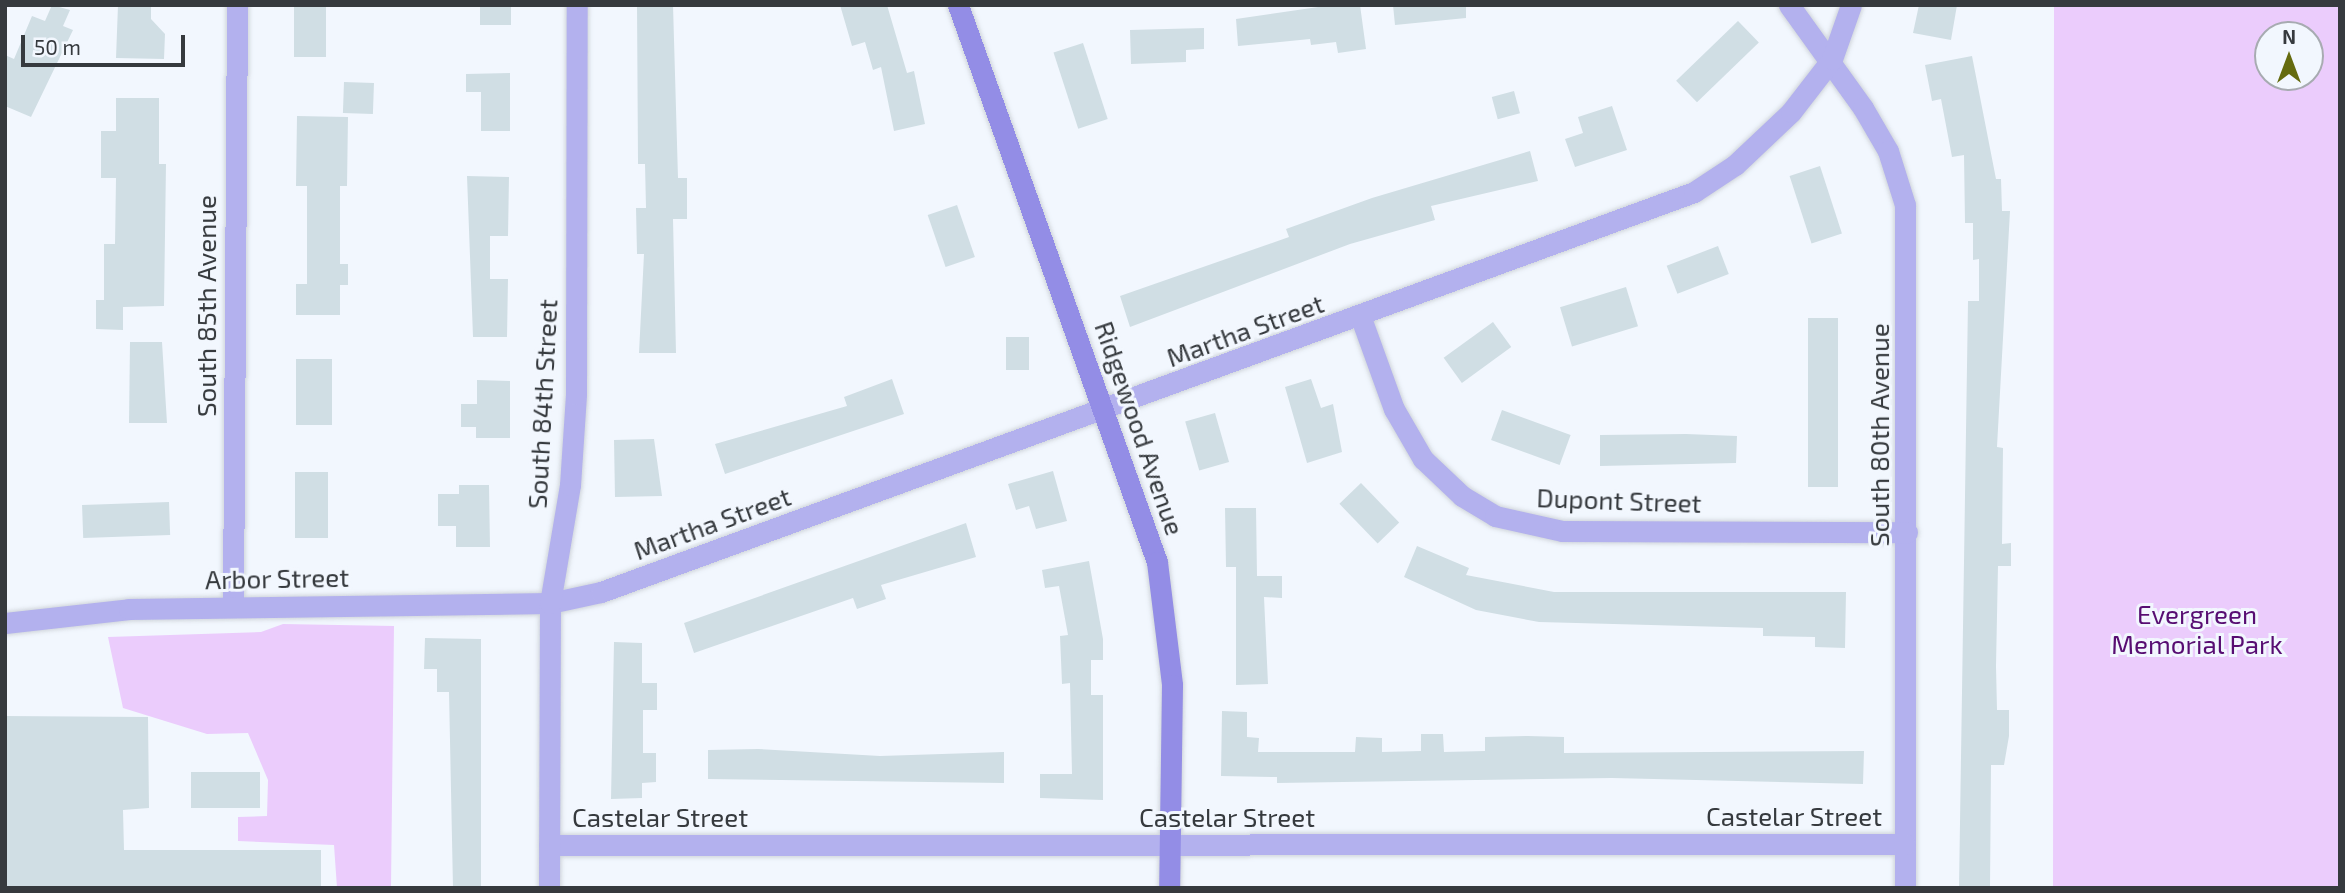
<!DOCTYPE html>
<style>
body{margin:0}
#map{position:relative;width:2345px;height:893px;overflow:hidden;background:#f2f7fe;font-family:"Exo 2",sans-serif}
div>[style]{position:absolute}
.green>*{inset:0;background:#ebccfc}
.building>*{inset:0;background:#d0dee4;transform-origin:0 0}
.roads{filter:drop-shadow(0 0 2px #d0d5db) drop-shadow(0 0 2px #d0d5db)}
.street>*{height:21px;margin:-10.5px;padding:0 10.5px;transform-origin:10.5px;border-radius:10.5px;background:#b3b1ee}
.secondary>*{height:21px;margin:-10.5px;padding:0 10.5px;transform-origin:10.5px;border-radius:10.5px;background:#938de6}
span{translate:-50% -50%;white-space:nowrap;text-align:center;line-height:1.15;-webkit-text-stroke:6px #f2f7fe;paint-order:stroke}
.street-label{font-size:26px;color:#363a3e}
.park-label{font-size:26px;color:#570d72}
.frame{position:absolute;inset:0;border:7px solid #363a3e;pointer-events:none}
.north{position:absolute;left:2254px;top:21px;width:70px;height:70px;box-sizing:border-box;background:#f2f7fe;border:2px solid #a7abb1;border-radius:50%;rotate:0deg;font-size:19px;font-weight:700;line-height:28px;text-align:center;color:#363a3e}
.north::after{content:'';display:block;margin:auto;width:24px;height:32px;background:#656b0f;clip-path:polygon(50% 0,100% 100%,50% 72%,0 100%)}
.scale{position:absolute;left:21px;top:35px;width:164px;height:32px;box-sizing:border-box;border:4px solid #363a3e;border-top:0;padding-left:9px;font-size:21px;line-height:24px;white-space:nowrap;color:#363a3e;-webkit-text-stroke:5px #f2f7fe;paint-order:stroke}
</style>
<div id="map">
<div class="green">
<i style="clip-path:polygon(evenodd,2054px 5px,2340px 5px,2340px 888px,2053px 888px,2054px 5px,2268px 35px,2310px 35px,2310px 77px,2268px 77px,2268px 35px)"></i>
<i style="clip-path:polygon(283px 624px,394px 626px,391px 888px,337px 888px,334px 845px,238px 841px,238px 817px,267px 816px,268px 780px,248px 733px,207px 734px,123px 708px,108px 637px,261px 632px)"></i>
</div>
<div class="building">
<i style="clip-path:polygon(52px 5px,70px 10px,63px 26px,73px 30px,31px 117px,5px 106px,5px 55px,14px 59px,32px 16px,45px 21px)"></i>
<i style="clip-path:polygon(118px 5px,151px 5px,151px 19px,165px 34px,164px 59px,116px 58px)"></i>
<i style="left:294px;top:5px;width:32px;height:52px"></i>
<i style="left:480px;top:5px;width:31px;height:20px"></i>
<i style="clip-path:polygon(637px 5px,673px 5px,678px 178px,687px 178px,687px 219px,673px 219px,676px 353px,639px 353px,644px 254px,637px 254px,636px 208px,646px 208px,645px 164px,638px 164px)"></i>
<i style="clip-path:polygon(840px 5px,887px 5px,907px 73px,914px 71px,925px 124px,894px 131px,881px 67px,873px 70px,865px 42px,852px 46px)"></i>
<i style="clip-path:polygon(1332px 5px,1360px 5px,1366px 49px,1338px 53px,1336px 42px,1311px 45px,1310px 39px,1238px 46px,1236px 19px)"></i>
<i style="clip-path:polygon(1393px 5px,1466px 5px,1466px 18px,1395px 25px)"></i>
<i style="clip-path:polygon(1919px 5px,1957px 5px,1951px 40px,1913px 33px)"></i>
<i style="left:1738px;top:21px;width:30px;height:86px;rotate:46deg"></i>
<i style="clip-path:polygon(1204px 28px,1204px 49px,1186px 50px,1186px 62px,1131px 64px,1130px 30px)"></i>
<i style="left:1083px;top:43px;width:80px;height:31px;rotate:72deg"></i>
<i style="clip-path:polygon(1972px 56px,1996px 179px,2001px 179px,2002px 211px,2010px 211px,1997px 447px,2003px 448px,2002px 544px,2011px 543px,2011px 566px,1998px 566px,1996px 666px,1997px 710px,2009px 710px,2009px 736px,2004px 765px,1991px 765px,1990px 888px,1959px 888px,1968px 301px,1979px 301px,1979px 259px,1973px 260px,1973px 223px,1965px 223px,1964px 155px,1952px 157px,1941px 99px,1932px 101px,1925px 65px)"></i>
<i style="clip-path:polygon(510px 73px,510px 131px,481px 131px,481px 92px,466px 92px,466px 74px)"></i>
<i style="left:344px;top:82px;width:30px;height:31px;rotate:2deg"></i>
<i style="left:1514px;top:91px;width:23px;height:23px;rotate:75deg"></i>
<i style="clip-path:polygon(116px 98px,159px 98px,159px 164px,166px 164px,164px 306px,123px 307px,123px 330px,96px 329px,96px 300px,104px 300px,104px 244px,115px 244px,116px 178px,101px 178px,101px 131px,116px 131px)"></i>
<i style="clip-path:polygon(1612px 106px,1627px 150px,1575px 167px,1565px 139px,1583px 133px,1578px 117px)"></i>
<i style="clip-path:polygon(297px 116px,348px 117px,347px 186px,340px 186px,340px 264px,348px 264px,348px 285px,340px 285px,340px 315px,296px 315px,296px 284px,307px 284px,307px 186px,296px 186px)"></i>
<i style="clip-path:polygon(1530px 151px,1538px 181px,1431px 206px,1435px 220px,1350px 244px,1130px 327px,1120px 296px,1289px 237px,1286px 229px,1372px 198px)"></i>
<i style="left:1820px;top:166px;width:71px;height:32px;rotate:72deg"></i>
<i style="clip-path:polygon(467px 176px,509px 177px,508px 236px,490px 236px,490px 279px,508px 279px,507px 337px,473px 337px)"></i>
<i style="left:957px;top:205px;width:55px;height:31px;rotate:71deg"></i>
<i style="left:1718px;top:246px;width:30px;height:55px;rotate:69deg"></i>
<i style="left:1626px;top:287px;width:41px;height:69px;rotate:73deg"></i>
<i style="left:1808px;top:318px;width:30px;height:169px"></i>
<i style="left:1493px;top:322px;width:31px;height:61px;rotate:54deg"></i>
<i style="left:1006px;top:337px;width:23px;height:33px"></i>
<i style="clip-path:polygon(130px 342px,162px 342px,167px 423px,129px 423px)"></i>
<i style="left:296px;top:359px;width:36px;height:66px"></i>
<i style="clip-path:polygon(892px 379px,904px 414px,725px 474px,715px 444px,847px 406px,844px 397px)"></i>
<i style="clip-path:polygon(1311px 379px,1321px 408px,1333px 404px,1342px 452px,1307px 463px,1285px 387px)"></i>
<i style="clip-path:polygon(477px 380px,510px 381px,510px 438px,476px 438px,476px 427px,461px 427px,461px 404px,477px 404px)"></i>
<i style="left:1502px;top:410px;width:73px;height:32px;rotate:20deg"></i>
<i style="left:1215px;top:413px;width:51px;height:31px;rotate:74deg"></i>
<i style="clip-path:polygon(1686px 434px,1737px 436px,1736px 463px,1600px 466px,1600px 435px)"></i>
<i style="clip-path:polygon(654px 439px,662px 496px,615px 497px,614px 440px)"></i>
<i style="clip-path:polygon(1053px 471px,1067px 521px,1036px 529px,1029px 506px,1016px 510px,1008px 484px)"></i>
<i style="left:295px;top:472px;width:33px;height:66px"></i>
<i style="left:1361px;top:483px;width:55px;height:30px;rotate:46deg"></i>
<i style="clip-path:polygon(459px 485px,489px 485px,490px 547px,456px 547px,456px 526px,438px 526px,438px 494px,459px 494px)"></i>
<i style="left:169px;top:502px;width:33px;height:87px;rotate:88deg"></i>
<i style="clip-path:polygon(1225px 508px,1256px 508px,1257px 576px,1282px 576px,1282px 598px,1264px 597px,1268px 684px,1236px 685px,1236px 567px,1226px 567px)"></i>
<i style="clip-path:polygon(966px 523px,976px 557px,881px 585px,886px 599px,857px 609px,853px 598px,694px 653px,684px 623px)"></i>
<i style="clip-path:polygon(1417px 546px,1469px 568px,1466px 575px,1554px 592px,1846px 592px,1845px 648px,1815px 647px,1815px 637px,1763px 636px,1763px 628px,1539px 622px,1476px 610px,1404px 577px)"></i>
<i style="clip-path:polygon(1089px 561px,1103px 639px,1103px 660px,1091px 660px,1091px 695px,1103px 695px,1103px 800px,1040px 798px,1040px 774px,1072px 774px,1070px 683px,1062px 684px,1060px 636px,1068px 635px,1059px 586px,1045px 588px,1042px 570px)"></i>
<i style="clip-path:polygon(425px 638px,481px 639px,481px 888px,453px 888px,449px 692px,437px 692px,437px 669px,424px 669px)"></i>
<i style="clip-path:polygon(614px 642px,642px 643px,642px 683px,657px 683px,657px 710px,643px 710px,643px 753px,656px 753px,656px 782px,642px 783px,642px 798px,611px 799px)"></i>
<i style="clip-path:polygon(1222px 711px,1247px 712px,1247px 737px,1259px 738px,1258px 752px,1355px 752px,1356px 737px,1382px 738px,1382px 752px,1421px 751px,1421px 734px,1443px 734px,1444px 752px,1485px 751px,1485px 737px,1528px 736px,1564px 737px,1564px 753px,1864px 751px,1863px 784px,1612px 778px,1277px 783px,1277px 777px,1221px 776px)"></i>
<i style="clip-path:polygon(5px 716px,148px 717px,149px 808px,123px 810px,124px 850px,321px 850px,321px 888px,5px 888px)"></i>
<i style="clip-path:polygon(758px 749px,880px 756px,1004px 752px,1004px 783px,708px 779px,708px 750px)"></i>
<i style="left:191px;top:772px;width:69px;height:36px"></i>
</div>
<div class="roads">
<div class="street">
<i style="left:1789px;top:5px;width:127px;rotate:54.3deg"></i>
<i style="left:1863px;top:108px;width:50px;rotate:59.8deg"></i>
<i style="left:1888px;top:151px;width:57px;rotate:72.5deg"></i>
<i style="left:1905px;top:205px;width:683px;rotate:90deg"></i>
<i style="left:1361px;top:318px;width:97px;rotate:70.1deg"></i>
<i style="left:1394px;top:409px;width:58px;rotate:59.9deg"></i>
<i style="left:1423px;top:459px;width:54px;rotate:43.5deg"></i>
<i style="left:1462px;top:496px;width:39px;rotate:31deg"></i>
<i style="left:1495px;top:516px;width:69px;rotate:12.6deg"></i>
<i style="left:1562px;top:531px;width:345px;rotate:0.2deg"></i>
<i style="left:233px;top:606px;width:601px;rotate:-89.62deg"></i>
<i style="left:5px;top:623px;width:125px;rotate:-6.4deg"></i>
<i style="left:129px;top:609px;width:421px;rotate:-0.8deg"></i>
<i style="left:550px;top:603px;width:52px;rotate:-12.2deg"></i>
<i style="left:601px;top:592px;width:1164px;rotate:-20.1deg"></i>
<i style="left:1694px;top:192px;width:49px;rotate:-33.4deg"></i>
<i style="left:1735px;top:165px;width:77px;rotate:-43.4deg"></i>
<i style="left:1791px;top:112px;width:67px;rotate:-52.3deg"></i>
<i style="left:1832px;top:59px;width:57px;rotate:-70.6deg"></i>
<i style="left:549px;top:845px;width:1356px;rotate:-0.04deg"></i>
<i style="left:549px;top:888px;width:285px;rotate:-89.8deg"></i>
<i style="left:550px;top:603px;width:120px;rotate:-80.4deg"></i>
<i style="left:570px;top:485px;width:91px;rotate:-86.2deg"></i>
<i style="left:576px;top:394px;width:389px;rotate:-89.9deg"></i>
</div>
<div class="secondary">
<i style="left:958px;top:5px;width:591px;rotate:70.34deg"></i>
<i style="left:1157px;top:562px;width:124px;rotate:83deg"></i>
<i style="left:1172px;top:685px;width:203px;rotate:90.8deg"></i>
</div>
</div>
<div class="street-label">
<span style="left:206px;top:306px;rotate:-90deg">South 85th Avenue</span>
<span style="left:1245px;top:330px;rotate:-20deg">Martha Street</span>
<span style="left:542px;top:404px;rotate:-87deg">South 84th Street</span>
<span style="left:1140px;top:428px;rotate:71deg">Ridgewood Avenue</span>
<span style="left:1879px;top:435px;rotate:-90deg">South 80th Avenue</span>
<span style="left:1619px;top:500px;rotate:2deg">Dupont Street</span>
<span style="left:712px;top:523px;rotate:-20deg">Martha Street</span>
<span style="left:277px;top:578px;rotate:-1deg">Arbor Street</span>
<span style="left:1794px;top:816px">Castelar Street</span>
<span style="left:660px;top:817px">Castelar Street</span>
<span style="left:1227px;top:817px">Castelar Street</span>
</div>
<div class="park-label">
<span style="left:2197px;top:629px">Evergreen<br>Memorial Park</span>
</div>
<div class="frame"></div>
<div class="north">N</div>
<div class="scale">50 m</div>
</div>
